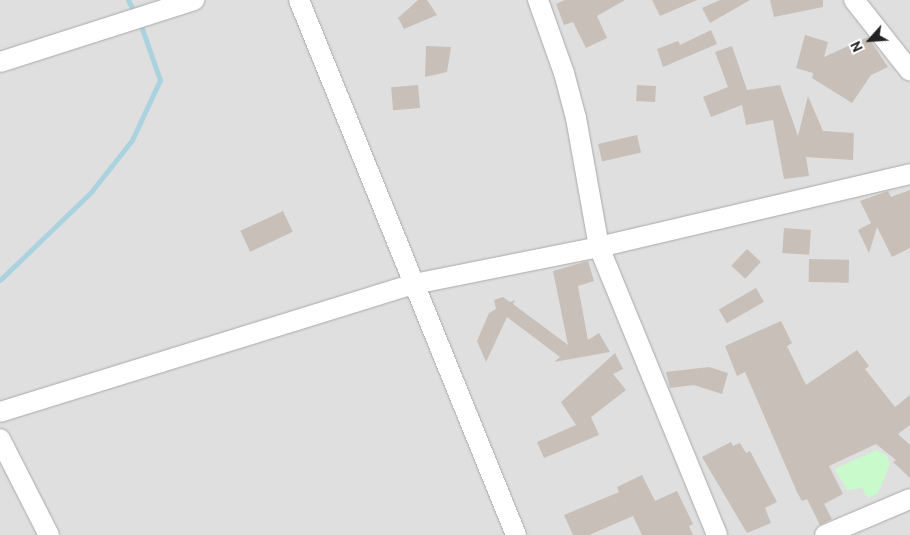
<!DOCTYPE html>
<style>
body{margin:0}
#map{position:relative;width:910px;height:535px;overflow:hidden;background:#f2efe9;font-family:Cabin,sans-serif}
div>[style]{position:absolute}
.residential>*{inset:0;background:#e0dfdf;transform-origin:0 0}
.park>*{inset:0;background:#c8facc}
.stream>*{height:5px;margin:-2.5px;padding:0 2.5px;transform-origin:2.5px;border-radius:2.5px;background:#aad3df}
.building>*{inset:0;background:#c7bfb8;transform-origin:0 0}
.roads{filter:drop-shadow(0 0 1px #a9a9a9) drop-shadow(0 0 1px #a9a9a9)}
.minor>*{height:20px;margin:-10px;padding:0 10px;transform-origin:10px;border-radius:10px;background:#fff}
span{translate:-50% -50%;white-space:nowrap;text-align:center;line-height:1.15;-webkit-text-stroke:4px #fff;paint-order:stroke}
.north{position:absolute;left:845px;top:15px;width:50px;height:50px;-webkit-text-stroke:4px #fff;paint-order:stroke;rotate:244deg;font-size:14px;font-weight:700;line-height:20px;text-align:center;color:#222}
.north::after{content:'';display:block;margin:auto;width:18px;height:22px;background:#222;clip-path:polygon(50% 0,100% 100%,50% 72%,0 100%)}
</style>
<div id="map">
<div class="residential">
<i style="left:0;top:0;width:910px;height:535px"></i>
</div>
<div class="park">
<i style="clip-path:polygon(876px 450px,887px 456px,890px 464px,878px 493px,868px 498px,862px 488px,847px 490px,835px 469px)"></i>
</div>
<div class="stream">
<i style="left:128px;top:0;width:17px;rotate:62deg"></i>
<i style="left:0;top:280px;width:127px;rotate:-44deg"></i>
<i style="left:91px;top:192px;width:66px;rotate:-51.7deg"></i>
<i style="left:132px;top:140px;width:66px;rotate:-65deg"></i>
<i style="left:160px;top:80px;width:60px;rotate:-109.3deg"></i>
</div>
<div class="building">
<i style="clip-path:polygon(418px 0,427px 0,437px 15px,404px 29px,398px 18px)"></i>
<i style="clip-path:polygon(565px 0,625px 0,597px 16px,607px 38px,586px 48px,573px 22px,564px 25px,556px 4px)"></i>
<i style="clip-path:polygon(652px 0,697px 0,660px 16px)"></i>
<i style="clip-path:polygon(720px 0,750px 0,710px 23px,702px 8px)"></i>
<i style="clip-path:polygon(770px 0,823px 0,823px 7px,774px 17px)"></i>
<i style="clip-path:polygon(711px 30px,717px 44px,663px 67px,657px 49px,678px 41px,680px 45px)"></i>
<i style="clip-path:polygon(805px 35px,828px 42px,824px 57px,868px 37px,888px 67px,871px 75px,852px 103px,812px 78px,813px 73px,796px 68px)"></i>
<i style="clip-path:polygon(426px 46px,451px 47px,447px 72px,425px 77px)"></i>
<i style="clip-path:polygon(732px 46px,747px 90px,780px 85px,798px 136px,808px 96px,823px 131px,854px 133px,853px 160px,806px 157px,809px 176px,784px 179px,773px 120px,746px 125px,742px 105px,711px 117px,703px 97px,728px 87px,715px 52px)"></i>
<i style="left:418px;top:85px;width:23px;height:27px;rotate:85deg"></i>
<i style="left:637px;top:85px;width:19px;height:16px;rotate:3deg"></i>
<i style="left:637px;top:135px;width:18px;height:40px;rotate:77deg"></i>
<i style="clip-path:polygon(910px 190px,910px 248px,892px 257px,877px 227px,869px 253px,858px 230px,871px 223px,860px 201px,888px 191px,891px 197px)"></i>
<i style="left:283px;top:211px;width:23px;height:47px;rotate:65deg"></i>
<i style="left:784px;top:228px;width:27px;height:25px;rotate:4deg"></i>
<i style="left:747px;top:249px;width:19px;height:23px;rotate:43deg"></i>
<i style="left:809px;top:259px;width:40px;height:23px;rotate:1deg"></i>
<i style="clip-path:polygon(588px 261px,594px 281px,578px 286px,588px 340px,599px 333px,610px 352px,554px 362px,560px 357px,507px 317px,486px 362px,477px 341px,489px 313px,496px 309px,494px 300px,503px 297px,510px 302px,515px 300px,513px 304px,568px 345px,553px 271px)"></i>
<i style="left:756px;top:288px;width:16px;height:43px;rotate:60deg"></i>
<i style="clip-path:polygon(781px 321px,792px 343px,787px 346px,806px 385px,857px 350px,869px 366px,865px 369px,895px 407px,910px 395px,910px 425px,898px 434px,910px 445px,910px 478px,893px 462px,896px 460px,876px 444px,829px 466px,843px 494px,824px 504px,832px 519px,820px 525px,807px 499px,802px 501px,797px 492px,745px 372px,737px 376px,725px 346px)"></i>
<i style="clip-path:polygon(615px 353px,623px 369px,613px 374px,626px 390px,591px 417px,599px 435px,544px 458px,537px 442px,576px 425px,561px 402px)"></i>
<i style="clip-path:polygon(709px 367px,728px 373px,722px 394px,694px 385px,670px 388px,666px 372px)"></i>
<i style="clip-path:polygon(731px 442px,733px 446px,740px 443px,746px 453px,750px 451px,777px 502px,765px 508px,771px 523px,747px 533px,702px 457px)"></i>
<i style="clip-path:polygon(642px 475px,655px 501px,677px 491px,693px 524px,689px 526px,693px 535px,642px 535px,633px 516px,589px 535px,573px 535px,564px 515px,619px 492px,617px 487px)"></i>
</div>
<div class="roads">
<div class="minor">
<i style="left:299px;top:0;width:577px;rotate:67.92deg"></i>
<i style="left:538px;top:0;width:77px;rotate:70.4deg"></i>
<i style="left:564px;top:73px;width:47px;rotate:75.1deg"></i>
<i style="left:576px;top:118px;width:131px;rotate:79.9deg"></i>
<i style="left:599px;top:247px;width:311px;rotate:67.7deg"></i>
<i style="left:854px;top:0;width:90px;rotate:51.7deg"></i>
<i style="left:0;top:62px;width:204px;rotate:-17.7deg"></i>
<i style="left:0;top:412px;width:433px;rotate:-17.2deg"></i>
<i style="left:414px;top:284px;width:189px;rotate:-11.3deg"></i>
<i style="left:599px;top:247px;width:319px;rotate:-13.2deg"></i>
<i style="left:0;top:439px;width:108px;rotate:63deg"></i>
<i style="left:825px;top:535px;width:92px;rotate:-23deg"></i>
</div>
</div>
<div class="north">N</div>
</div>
